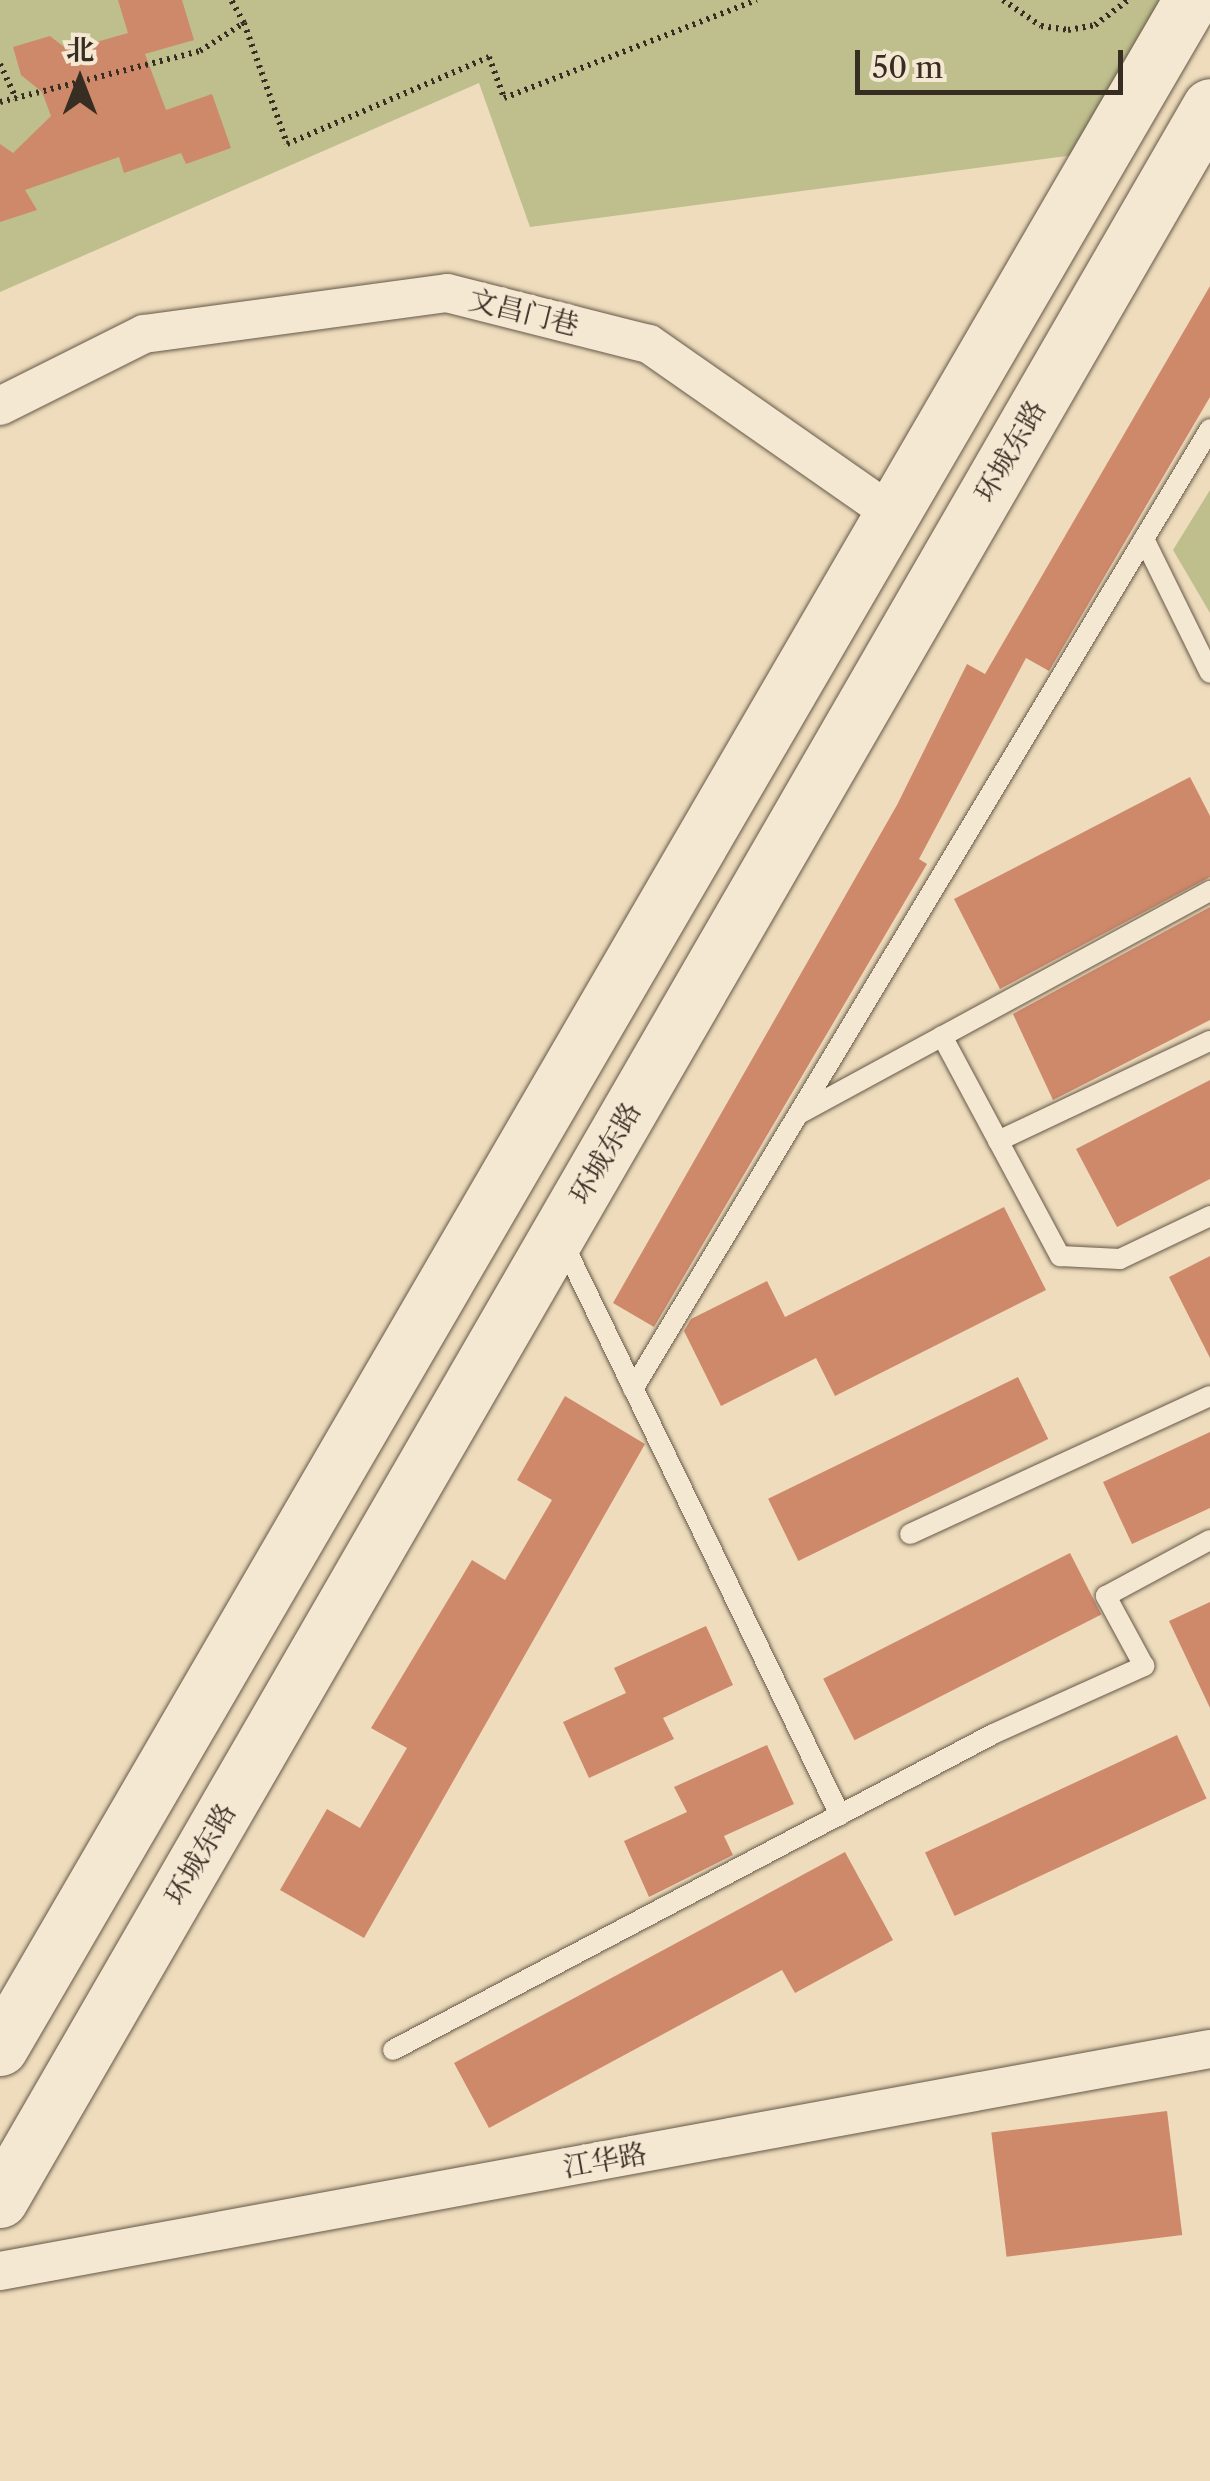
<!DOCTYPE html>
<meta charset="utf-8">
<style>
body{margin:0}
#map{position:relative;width:1210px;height:2481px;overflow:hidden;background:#eedcbc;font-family:"Libre Caslon Text","Noto Serif SC",serif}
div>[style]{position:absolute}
.green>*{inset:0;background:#bebf8d}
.building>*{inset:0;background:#ce896b;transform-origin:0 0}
.path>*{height:6px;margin-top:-3px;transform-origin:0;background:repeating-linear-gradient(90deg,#382d23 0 2.5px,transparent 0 7.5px)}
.roads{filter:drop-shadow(0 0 2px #665949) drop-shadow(0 0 2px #665949)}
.service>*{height:20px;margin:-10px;padding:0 10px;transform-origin:10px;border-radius:10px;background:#f4e8d3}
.minor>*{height:38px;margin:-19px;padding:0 19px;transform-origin:19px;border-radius:19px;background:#f4e8d3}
.secondary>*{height:55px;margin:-27.5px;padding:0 27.5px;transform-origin:27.5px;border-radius:27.5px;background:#f4e8d3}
span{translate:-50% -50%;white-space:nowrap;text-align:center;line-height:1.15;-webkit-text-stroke:10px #f4e8d3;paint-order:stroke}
.street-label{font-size:28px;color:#382d23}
.north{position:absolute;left:30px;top:30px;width:100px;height:100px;-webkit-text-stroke:8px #f4e8d3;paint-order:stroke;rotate:0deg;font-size:28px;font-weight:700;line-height:40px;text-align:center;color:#382d23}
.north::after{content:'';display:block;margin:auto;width:35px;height:45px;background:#382d23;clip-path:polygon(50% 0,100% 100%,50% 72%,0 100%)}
.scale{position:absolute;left:855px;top:50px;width:268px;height:45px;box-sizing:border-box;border:5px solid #382d23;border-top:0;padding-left:12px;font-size:30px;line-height:35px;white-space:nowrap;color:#382d23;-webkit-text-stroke:8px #f4e8d3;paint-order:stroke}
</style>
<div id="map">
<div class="green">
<i style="clip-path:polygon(0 0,1191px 0,1104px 151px,530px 227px,479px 83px,0 292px)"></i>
<i style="clip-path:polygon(1210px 490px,1210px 613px,1173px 550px)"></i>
</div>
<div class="building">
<i style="clip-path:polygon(118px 0,182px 0,194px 40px,145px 54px,166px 110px,212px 94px,231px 148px,186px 164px,181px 153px,124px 173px,119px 157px,25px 190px,37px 210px,0 222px,0 144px,13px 153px,51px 116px,42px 92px,21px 75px,13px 47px,50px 36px,68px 50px,128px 33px)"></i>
<i style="clip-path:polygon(1210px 286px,1210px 397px,1049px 671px,1026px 658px,919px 859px,927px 864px,654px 1327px,613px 1303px,897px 805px,967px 664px,985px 674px)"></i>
<i style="clip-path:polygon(1190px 777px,1210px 816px,1210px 877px,1000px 989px,954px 899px)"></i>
<i style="clip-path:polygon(1210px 907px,1210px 1020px,1053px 1100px,1013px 1014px)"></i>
<i style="clip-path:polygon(1210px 1080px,1210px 1179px,1117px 1227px,1076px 1149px)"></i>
<i style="clip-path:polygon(1004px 1207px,1046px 1290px,835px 1396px,816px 1358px,721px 1406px,684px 1331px,691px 1319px,767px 1281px,785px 1317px)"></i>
<i style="clip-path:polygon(1210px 1256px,1210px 1358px,1169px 1277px)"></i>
<i style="left:1018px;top:1377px;width:69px;height:278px;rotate:64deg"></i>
<i style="clip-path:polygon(565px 1396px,645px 1444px,364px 1938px,280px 1890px,327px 1809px,360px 1828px,407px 1748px,371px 1728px,472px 1560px,505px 1580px,552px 1500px,517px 1480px)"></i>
<i style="clip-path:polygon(1210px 1432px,1210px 1508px,1132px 1544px,1103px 1482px)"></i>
<i style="left:1070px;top:1553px;width:69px;height:277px;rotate:63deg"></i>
<i style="clip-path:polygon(1210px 1602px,1210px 1708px,1169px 1621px)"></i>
<i style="clip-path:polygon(706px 1626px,733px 1685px,663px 1718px,674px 1739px,589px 1778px,563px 1722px,626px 1693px,614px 1668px)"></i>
<i style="left:1177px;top:1735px;width:70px;height:278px;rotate:65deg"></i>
<i style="clip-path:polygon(767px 1745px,794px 1804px,724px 1836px,733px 1855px,649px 1897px,624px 1841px,687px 1812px,674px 1787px)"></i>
<i style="clip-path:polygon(845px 1852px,893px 1940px,795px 1993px,782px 1970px,489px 2128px,454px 2063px)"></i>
<i style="left:1167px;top:2111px;width:125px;height:177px;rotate:83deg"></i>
</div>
<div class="path">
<i style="left:1003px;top:0;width:46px;rotate:34.4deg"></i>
<i style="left:1041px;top:26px;width:27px;rotate:8deg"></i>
<i style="left:1068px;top:30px;width:27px;rotate:-10deg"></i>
<i style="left:1095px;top:25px;width:41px;rotate:-37.1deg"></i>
<i style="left:244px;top:23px;width:128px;rotate:70.4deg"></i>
<i style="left:287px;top:144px;width:220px;rotate:-23.3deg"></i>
<i style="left:489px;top:57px;width:44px;rotate:69.9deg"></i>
<i style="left:504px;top:98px;width:271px;rotate:-21.2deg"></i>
<i style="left:0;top:64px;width:38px;rotate:65deg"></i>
<i style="left:0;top:102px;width:206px;rotate:-14.3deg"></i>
<i style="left:200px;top:51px;width:52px;rotate:-32.5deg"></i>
<i style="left:244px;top:23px;width:26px;rotate:-119deg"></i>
</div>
<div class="roads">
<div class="service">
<i style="left:1144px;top:539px;width:149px;rotate:63.8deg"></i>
<i style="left:942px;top:1036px;width:250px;rotate:61.8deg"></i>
<i style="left:1060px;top:1256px;width:60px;rotate:2.9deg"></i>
<i style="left:1120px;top:1259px;width:100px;rotate:-25.5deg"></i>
<i style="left:799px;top:1114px;width:468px;rotate:-28.5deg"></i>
<i style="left:998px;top:1141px;width:234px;rotate:-25.3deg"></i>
<i style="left:562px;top:1241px;width:638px;rotate:64.16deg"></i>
<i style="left:633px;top:1389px;width:1120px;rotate:-58.99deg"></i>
<i style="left:910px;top:1534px;width:330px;rotate:-24.7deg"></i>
<i style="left:393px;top:2050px;width:678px;rotate:-27.77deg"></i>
<i style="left:993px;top:1734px;width:166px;rotate:-24.2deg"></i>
<i style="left:1144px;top:1666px;width:80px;rotate:-118.5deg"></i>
<i style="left:1106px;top:1596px;width:118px;rotate:-28.3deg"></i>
</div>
<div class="minor">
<i style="left:0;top:406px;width:161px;rotate:-26.6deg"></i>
<i style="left:144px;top:334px;width:306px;rotate:-7.7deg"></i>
<i style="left:447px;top:293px;width:208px;rotate:14.2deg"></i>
<i style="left:649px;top:344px;width:297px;rotate:34.9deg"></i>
<i style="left:0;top:2271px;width:1230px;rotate:-10.4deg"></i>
</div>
<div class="secondary">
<i style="left:0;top:2048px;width:2369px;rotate:-59.82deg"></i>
<i style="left:0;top:2200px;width:2418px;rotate:-59.98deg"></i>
</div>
</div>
<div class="street-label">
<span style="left:524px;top:312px;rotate:14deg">文昌门巷</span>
<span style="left:1010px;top:451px;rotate:-60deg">环城东路</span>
<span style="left:605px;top:1153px;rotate:-60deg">环城东路</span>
<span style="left:200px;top:1854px;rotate:-60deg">环城东路</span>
<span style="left:605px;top:2160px;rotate:-10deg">江华路</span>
</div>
<div class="north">北</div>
<div class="scale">50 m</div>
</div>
